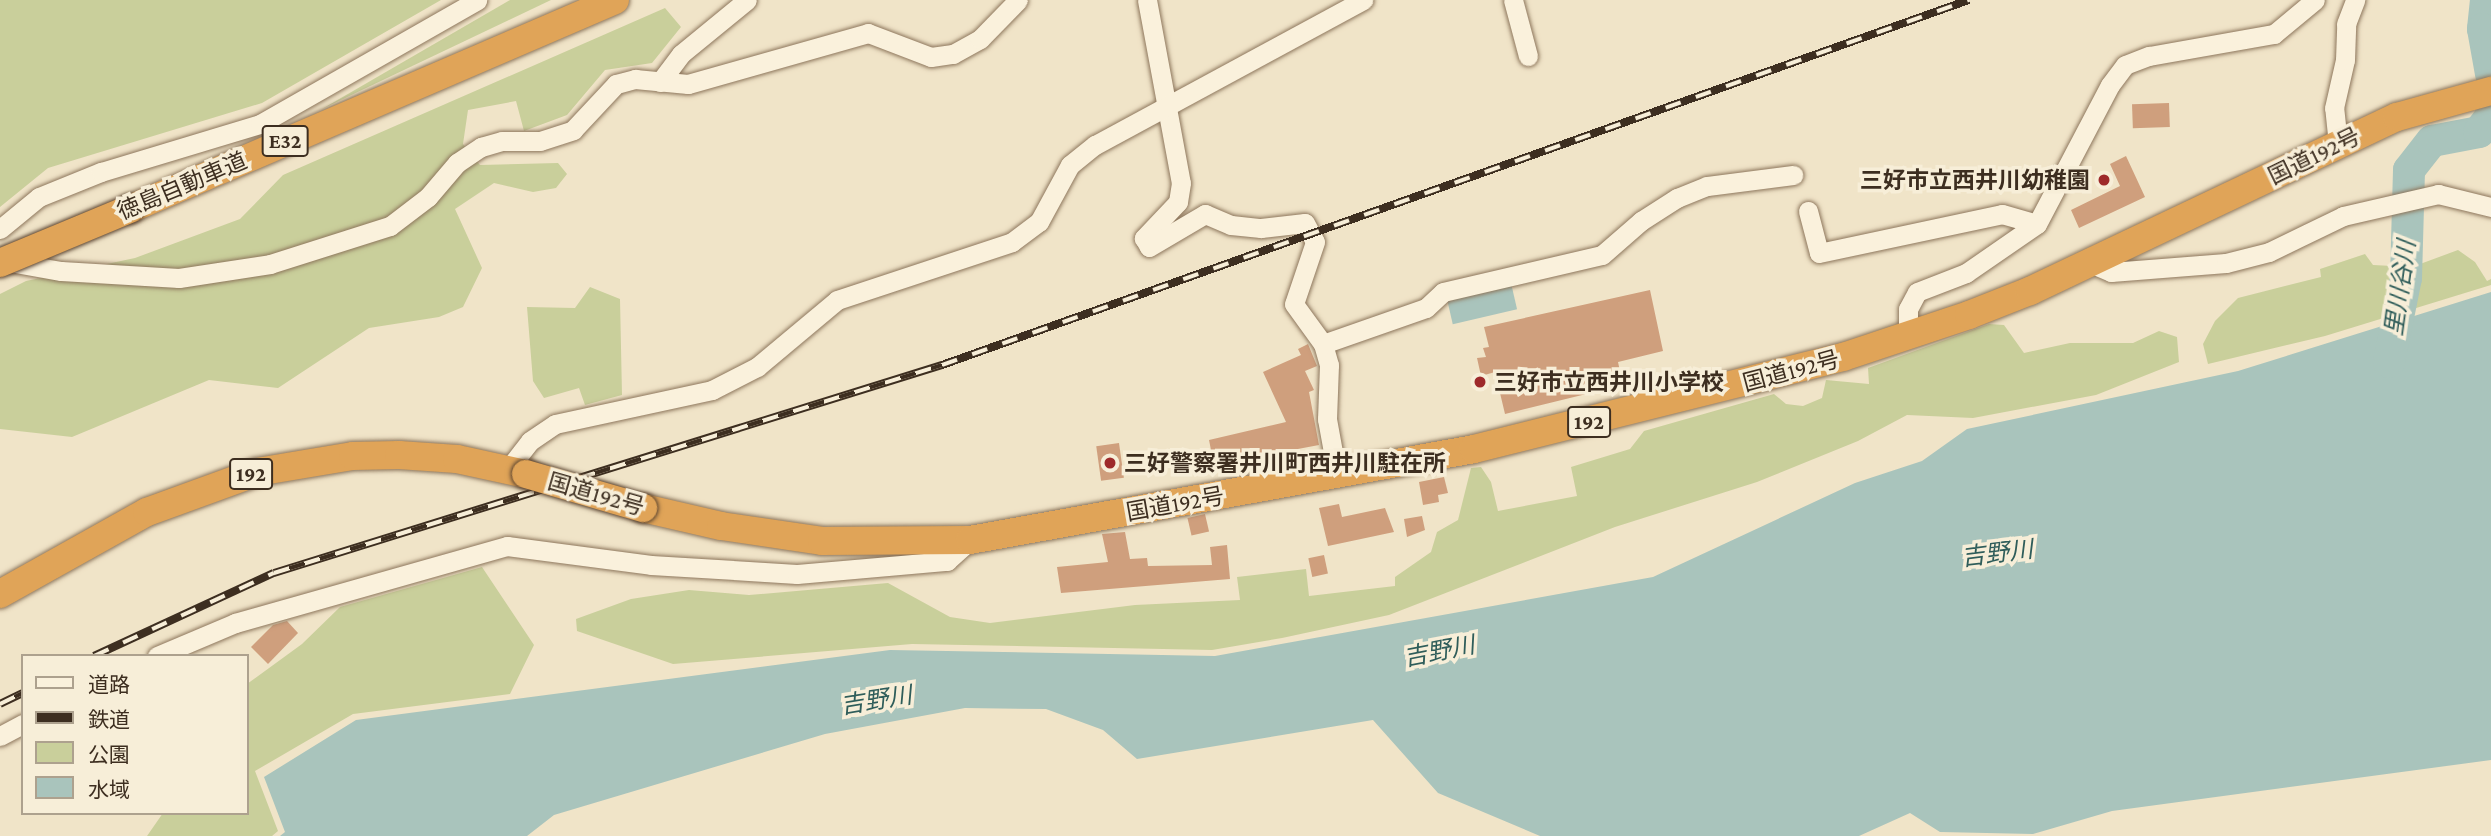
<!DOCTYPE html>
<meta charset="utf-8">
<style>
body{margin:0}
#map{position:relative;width:2491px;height:836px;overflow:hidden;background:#f0e4c8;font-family:"Crimson Pro","Noto Sans JP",serif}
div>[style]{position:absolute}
.green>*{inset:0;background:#c9cf9b}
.water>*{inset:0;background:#a9c4bc;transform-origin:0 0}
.river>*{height:32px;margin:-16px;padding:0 16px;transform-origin:16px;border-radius:16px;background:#a9c4bc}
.building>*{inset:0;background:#cf9f7d;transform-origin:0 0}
.roads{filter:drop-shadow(0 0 2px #8d765c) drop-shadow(0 0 2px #8d765c)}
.minor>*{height:19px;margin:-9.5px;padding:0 9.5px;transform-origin:9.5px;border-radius:9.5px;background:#faf1dc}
.highway>*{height:28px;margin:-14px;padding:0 14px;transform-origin:14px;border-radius:14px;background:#e0a458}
.rail>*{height:8px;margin-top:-4px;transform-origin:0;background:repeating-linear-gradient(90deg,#f7eed8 0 16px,#3d2e20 0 32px);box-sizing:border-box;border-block:2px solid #3d2e20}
.bridges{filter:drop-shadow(0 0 2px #5b4430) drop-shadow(0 0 2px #5b4430)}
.highway-bridge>*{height:28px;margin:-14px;padding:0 14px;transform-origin:14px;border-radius:14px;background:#e0a458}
.dots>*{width:19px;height:19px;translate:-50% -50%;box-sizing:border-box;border:4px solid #f7eed8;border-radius:50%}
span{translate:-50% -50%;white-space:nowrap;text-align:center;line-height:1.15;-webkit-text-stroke:7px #f7eed8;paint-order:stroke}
.shield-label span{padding:2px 5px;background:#f7eed8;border:2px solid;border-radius:5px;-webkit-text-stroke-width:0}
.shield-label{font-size:21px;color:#3d2e20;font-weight:700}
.street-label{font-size:23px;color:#3d2e20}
.poi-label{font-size:23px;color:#3d2e20;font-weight:700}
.right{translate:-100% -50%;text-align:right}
.left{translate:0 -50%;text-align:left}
.water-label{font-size:24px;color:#2f5d5a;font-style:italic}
.legend{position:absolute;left:21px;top:654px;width:228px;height:161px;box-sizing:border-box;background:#f7eed8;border:2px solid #ada18e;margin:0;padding:9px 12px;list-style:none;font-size:21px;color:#3d2e20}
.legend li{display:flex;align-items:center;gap:14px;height:35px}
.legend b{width:35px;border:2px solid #ada18e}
</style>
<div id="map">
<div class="green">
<i style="clip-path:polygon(0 0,441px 0,262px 103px,48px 168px,0 207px)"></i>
<i style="clip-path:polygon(510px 0,551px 0,322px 109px)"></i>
<i style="clip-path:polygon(665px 8px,681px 27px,652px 63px,605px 70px,567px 115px,524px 131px,516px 101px,468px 110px,463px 144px,480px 165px,558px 163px,567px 174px,556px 188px,533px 192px,494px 183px,455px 209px,482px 268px,463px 307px,439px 317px,369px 328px,278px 388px,209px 380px,72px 437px,0 429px,0 294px,26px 281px,135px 258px,240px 219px,283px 175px)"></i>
<i style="clip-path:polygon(2458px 250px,2475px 262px,2487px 281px,2491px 279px,2491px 285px,2325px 336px,2208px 364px,2203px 344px,2215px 321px,2238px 298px,2321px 277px,2320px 269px,2365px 254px,2373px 265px,2412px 267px)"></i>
<i style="clip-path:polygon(590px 287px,620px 299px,622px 395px,585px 405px,579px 388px,544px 398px,533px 381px,527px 307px,575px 308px)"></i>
<i style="clip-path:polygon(1989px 324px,2004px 325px,2024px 353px,2070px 343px,2133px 343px,2159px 331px,2177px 337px,2179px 362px,2096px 395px,1973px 418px,1907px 415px,1858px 441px,1757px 482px,1615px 527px,1389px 615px,1282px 638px,1212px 650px,912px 644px,673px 664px,577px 631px,576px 619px,631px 599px,689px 590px,749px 595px,888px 583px,950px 617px,990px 623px,1135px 605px,1240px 600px,1237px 577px,1306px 569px,1309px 596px,1395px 586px,1395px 577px,1431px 552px,1437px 532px,1458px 520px,1471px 468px,1481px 467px,1491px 482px,1498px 511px,1577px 496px,1571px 467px,1630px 449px,1644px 431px,1774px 394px,1786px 404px,1803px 406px,1822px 398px,1826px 380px,1869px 384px,1868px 368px)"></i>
<i style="clip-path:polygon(482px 567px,534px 645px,510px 694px,353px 714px,255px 771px,278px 831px,272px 836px,147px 836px,163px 813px,247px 813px,247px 684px,302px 644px,340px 607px)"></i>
</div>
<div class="water">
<i style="left:1511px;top:283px;width:27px;height:66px;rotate:77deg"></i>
<i style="clip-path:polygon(2491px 292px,2491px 760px,2112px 811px,2033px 834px,1940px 832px,1910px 813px,1859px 836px,1540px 836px,1438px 793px,1373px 720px,1137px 759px,1103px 730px,1046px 709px,965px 708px,825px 734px,554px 815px,527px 836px,280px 836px,285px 832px,264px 777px,356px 720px,890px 650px,1215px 656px,1653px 577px,1855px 483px,1922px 461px,1967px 429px,2238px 371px)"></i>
</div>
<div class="river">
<i style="left:2486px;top:0;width:29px;rotate:96deg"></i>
<i style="left:2483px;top:29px;width:46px;rotate:79.9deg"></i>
<i style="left:2389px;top:362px;width:86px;rotate:-78.6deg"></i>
<i style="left:2406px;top:278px;width:108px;rotate:-88.4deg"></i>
<i style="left:2409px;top:170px;width:37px;rotate:-52deg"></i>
<i style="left:2432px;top:141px;width:48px;rotate:-10.8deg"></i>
<i style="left:2479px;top:132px;width:20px;rotate:-53deg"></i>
</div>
<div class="building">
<i style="left:2169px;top:103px;width:24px;height:37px;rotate:88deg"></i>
<i style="clip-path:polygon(2126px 156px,2145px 197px,2079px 228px,2071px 210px,2120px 186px,2110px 164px)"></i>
<i style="clip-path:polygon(1650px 290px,1663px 351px,1618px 362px,1623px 385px,1505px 414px,1495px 372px,1481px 376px,1477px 358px,1486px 357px,1483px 348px,1489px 347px,1484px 327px)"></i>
<i style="clip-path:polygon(1308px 344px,1317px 366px,1305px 371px,1314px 390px,1309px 392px,1319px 445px,1214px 465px,1209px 440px,1286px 422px,1263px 372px,1301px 355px,1298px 349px)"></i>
<i style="left:1119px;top:443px;width:35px;height:23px;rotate:82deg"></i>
<i style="clip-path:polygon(1444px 477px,1448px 493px,1438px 495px,1439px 502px,1423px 505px,1419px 482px)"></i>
<i style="clip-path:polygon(1339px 504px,1342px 517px,1385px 508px,1394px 532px,1328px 546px,1319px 508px)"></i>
<i style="left:1205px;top:514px;width:18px;height:18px;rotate:77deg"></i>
<i style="clip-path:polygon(1422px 516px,1425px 530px,1407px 537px,1404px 519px)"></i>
<i style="clip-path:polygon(1125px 532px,1130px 559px,1147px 558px,1148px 566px,1212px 565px,1210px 547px,1227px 545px,1230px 579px,1061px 593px,1057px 567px,1108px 562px,1102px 534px)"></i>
<i style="left:1324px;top:555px;width:19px;height:16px;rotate:78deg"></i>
<i style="clip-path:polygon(287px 621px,298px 633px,268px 664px,251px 647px,273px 625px)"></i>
</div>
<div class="roads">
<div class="minor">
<i style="left:1147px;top:0;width:186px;rotate:79.5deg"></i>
<i style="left:1181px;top:183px;width:19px;rotate:99deg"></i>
<i style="left:1178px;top:202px;width:50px;rotate:133.4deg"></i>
<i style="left:1144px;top:238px;width:10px;rotate:61deg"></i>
<i style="left:1149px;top:247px;width:65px;rotate:-30.5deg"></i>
<i style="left:1205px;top:214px;width:28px;rotate:23deg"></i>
<i style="left:1231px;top:225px;width:30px;rotate:6deg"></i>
<i style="left:1261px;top:228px;width:44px;rotate:-6.5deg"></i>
<i style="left:1305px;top:223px;width:21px;rotate:62deg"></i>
<i style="left:1315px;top:242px;width:65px;rotate:108.7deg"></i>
<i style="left:1294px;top:304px;width:49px;rotate:54.1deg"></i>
<i style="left:1323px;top:344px;width:22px;rotate:74deg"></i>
<i style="left:1329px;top:365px;width:54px;rotate:92.1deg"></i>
<i style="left:1327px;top:419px;width:56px;rotate:79.7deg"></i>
<i style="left:1513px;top:0;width:58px;rotate:75deg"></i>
<i style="left:660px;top:82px;width:35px;rotate:-53deg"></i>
<i style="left:681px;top:54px;width:85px;rotate:-39.3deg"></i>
<i style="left:2338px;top:144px;width:36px;rotate:-96deg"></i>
<i style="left:2334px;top:108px;width:49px;rotate:-77.1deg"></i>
<i style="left:2345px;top:60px;width:36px;rotate:-88deg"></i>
<i style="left:2346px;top:24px;width:26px;rotate:-69deg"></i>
<i style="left:1808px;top:211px;width:43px;rotate:75.3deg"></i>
<i style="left:1819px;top:253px;width:187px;rotate:-12deg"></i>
<i style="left:2002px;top:214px;width:36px;rotate:16deg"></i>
<i style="left:0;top:229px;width:50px;rotate:-39.4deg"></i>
<i style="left:39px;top:197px;width:67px;rotate:-22deg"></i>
<i style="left:101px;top:172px;width:166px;rotate:-16.8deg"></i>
<i style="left:260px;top:124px;width:250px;rotate:-29.7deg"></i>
<i style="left:4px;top:261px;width:58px;rotate:10deg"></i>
<i style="left:61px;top:271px;width:118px;rotate:3.4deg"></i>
<i style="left:179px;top:278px;width:92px;rotate:-8.7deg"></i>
<i style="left:270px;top:264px;width:126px;rotate:-17.6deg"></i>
<i style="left:390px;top:226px;width:48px;rotate:-37.3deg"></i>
<i style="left:428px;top:197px;width:45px;rotate:-49.5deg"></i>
<i style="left:457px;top:163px;width:29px;rotate:-34deg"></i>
<i style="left:481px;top:147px;width:22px;rotate:-16deg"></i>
<i style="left:502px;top:141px;width:38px"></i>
<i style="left:540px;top:141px;width:35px;rotate:-18deg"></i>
<i style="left:573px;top:130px;width:63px;rotate:-46.9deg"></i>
<i style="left:616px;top:84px;width:20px;rotate:-15deg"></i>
<i style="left:635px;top:79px;width:53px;rotate:5.4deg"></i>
<i style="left:688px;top:84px;width:187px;rotate:-15.8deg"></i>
<i style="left:868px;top:33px;width:67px;rotate:20.9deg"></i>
<i style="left:931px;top:57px;width:22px;rotate:-8deg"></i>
<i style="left:953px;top:54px;width:31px;rotate:-29deg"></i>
<i style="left:980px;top:39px;width:54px;rotate:-45.7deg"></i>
<i style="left:2090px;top:263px;width:23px;rotate:23deg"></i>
<i style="left:2111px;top:272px;width:115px;rotate:-4.5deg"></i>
<i style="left:2226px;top:263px;width:44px;rotate:-14.3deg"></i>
<i style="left:2269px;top:252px;width:82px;rotate:-25.9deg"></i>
<i style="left:2343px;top:216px;width:98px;rotate:-13deg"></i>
<i style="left:2438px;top:194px;width:55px;rotate:13.8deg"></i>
<i style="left:1908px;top:336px;width:27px;rotate:-90deg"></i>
<i style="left:1908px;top:309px;width:19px;rotate:-62deg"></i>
<i style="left:1917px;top:292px;width:53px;rotate:-21.2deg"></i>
<i style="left:1966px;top:273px;width:86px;rotate:-34.6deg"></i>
<i style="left:2037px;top:224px;width:157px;rotate:-62.3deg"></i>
<i style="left:2110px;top:85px;width:25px;rotate:-53deg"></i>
<i style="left:2125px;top:65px;width:26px;rotate:-21deg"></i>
<i style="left:2149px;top:56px;width:127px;rotate:-10deg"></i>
<i style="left:2274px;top:34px;width:53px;rotate:-39.7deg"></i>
<i style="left:1323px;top:344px;width:109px;rotate:-19.3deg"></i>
<i style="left:1426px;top:308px;width:23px;rotate:-43deg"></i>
<i style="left:1443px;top:292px;width:163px;rotate:-13.1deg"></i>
<i style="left:1602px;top:255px;width:52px;rotate:-41.1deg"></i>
<i style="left:1641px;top:221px;width:43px;rotate:-32.6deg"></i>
<i style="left:1677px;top:198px;width:32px;rotate:-22deg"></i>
<i style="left:1707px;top:186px;width:87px;rotate:-7.3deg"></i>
<i style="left:509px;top:468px;width:34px;rotate:-52deg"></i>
<i style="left:530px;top:441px;width:30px;rotate:-34deg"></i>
<i style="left:555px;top:424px;width:161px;rotate:-12.2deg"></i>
<i style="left:712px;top:390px;width:51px;rotate:-27.1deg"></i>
<i style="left:757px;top:367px;width:104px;rotate:-39.9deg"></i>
<i style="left:837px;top:300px;width:184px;rotate:-18.3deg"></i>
<i style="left:1012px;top:242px;width:34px;rotate:-37deg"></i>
<i style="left:1039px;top:222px;width:65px;rotate:-61.5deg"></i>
<i style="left:1070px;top:165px;width:32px;rotate:-39deg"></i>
<i style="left:1095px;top:145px;width:305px;rotate:-28.4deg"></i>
<i style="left:157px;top:656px;width:85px;rotate:-22.9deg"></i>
<i style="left:235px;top:623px;width:283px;rotate:-15.8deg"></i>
<i style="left:507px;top:546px;width:145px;rotate:7.5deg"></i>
<i style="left:651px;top:565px;width:146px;rotate:3.5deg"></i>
<i style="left:797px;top:574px;width:151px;rotate:-5deg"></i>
<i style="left:947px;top:561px;width:31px;rotate:-42deg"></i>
<i style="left:0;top:736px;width:26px;rotate:-28deg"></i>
</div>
<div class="highway">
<i style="left:130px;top:209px;width:528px;rotate:-23.31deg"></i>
<i style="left:643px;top:508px;width:80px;rotate:13deg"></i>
<i style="left:721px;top:526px;width:102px;rotate:8.4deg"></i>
<i style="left:822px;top:541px;width:148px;rotate:-0.4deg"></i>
<i style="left:970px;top:540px;width:512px;rotate:-10.23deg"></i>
<i style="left:1474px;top:449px;width:380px;rotate:-14deg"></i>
<i style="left:1843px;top:357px;width:133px;rotate:-18.4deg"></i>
<i style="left:1969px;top:315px;width:66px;rotate:-21.5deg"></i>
<i style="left:2030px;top:291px;width:406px;rotate:-25.4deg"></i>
<i style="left:2397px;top:117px;width:98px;rotate:-15.5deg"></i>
<i style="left:0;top:594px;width:168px;rotate:-29.2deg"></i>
<i style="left:147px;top:512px;width:117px;rotate:-20deg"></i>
<i style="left:257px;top:472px;width:97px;rotate:-9.5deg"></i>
<i style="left:353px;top:456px;width:46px;rotate:-1.2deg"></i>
<i style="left:399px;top:455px;width:58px;rotate:3.9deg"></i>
<i style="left:457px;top:459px;width:71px;rotate:12.3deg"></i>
</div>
</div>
<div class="rail">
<i style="left:94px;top:656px;width:198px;rotate:-24.8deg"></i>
<i style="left:274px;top:573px;width:700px;rotate:-17.3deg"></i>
<i style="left:942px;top:365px;width:1090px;rotate:-19.57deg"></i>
<i style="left:0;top:704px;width:25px;rotate:-26deg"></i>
</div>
<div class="bridges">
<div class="highway-bridge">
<i style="left:0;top:263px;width:141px;rotate:-22.6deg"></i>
<i style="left:526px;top:474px;width:122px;rotate:16.2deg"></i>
</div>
</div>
<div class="dots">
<i style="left:2104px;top:180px;background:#9e2a2b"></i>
<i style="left:1480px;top:382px;background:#9e2a2b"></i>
<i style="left:1110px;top:463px;background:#9e2a2b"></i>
</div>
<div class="shield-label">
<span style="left:285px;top:141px">E32</span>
<span style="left:1589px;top:422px">192</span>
<span style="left:251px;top:474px">192</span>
</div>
<div class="street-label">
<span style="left:2314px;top:156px;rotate:-26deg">国道192号</span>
<span style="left:182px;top:186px;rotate:-23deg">徳島自動車道</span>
<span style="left:1791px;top:371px;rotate:-15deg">国道192号</span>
<span style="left:596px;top:494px;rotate:16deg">国道192号</span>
<span style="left:1175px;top:504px;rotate:-10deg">国道192号</span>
</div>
<div class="poi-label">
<span class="right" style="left:2090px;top:180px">三好市立西井川幼稚園</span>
<span class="left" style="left:1494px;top:382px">三好市立西井川小学校</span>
<span class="left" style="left:1124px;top:463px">三好警察署井川町西井川駐在所</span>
</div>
<div class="water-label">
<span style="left:2400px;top:288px;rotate:-82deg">里川谷川</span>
<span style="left:1997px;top:553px;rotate:-7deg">吉野川</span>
<span style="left:1439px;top:651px;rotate:-11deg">吉野川</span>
<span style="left:876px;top:700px;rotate:-9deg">吉野川</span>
</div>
<ul class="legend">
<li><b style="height:9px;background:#faf1dc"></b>道路</li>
<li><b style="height:9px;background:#3d2e20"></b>鉄道</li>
<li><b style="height:19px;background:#c9cf9b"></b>公園</li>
<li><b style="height:19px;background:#a9c4bc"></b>水域</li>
</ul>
</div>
